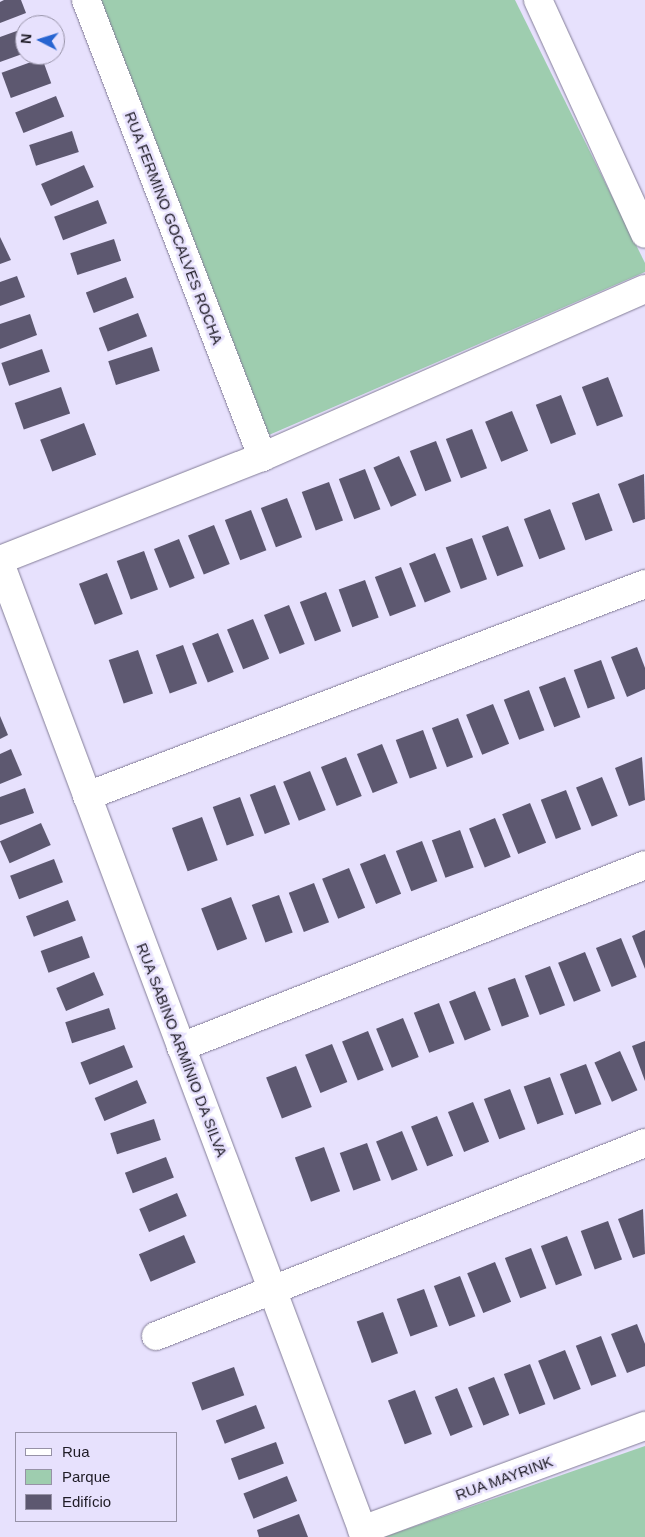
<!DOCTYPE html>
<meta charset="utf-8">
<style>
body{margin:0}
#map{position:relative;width:645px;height:1537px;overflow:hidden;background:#e7e1fd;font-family:Arial,sans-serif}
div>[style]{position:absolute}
.green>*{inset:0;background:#9ecdaf}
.building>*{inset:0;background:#5d5870;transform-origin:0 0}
.roads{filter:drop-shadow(0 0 1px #837d97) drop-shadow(0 0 1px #837d97)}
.minor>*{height:28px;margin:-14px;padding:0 14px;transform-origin:14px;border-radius:14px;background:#fff}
span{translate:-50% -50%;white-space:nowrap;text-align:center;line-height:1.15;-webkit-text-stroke:5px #e7e1fd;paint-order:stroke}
.street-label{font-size:15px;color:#1f1c26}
.legend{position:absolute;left:15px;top:1432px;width:162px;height:90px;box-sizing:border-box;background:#e7e1fd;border:1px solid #9792a7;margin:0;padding:6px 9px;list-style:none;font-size:15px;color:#1f1c26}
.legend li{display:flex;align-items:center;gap:10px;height:25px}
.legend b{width:25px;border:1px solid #9792a7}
.north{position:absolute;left:15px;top:15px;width:50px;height:50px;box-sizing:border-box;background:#e7e1fd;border:1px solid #9792a7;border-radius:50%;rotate:275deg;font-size:14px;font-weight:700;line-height:20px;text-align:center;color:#1f1c26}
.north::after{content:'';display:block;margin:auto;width:18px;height:22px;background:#2764d1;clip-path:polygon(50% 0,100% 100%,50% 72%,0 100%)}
</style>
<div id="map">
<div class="green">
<i style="clip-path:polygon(101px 0,515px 0,645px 263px,645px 272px,269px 435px)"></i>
<i style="clip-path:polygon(645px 1446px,645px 1537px,384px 1537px)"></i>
</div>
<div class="building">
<i style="clip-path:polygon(4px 0,21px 0,26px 13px,0 23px,0 2px)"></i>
<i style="clip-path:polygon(25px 28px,25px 53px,0 62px,0 37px)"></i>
<i style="left:42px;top:58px;width:27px;height:43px;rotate:70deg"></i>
<i style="left:56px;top:96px;width:22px;height:44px;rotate:68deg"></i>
<i style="left:72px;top:131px;width:22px;height:45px;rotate:72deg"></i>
<i style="left:84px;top:165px;width:24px;height:47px;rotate:66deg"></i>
<i style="left:98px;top:200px;width:25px;height:47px;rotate:69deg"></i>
<i style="clip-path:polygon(0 237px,11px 260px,0 264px)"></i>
<i style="left:114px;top:239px;width:23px;height:46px;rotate:72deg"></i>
<i style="clip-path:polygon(17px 276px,25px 297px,0 306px,0 282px)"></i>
<i style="left:126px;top:277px;width:22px;height:43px;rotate:69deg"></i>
<i style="left:138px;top:313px;width:25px;height:42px;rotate:69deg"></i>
<i style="clip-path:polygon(30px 314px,37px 335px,0 349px,0 324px)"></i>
<i style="left:152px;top:347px;width:25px;height:46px;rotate:72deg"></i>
<i style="left:42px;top:349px;width:24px;height:43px;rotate:71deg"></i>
<i style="left:608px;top:377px;width:42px;height:28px;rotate:69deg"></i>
<i style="left:61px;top:387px;width:28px;height:49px;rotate:71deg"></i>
<i style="left:561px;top:395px;width:42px;height:27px;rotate:69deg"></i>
<i style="left:512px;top:411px;width:43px;height:29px;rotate:68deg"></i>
<i style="left:84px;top:423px;width:34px;height:47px;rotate:69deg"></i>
<i style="left:472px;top:429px;width:42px;height:28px;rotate:69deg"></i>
<i style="left:436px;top:441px;width:43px;height:28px;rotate:69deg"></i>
<i style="left:399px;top:456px;width:43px;height:28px;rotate:66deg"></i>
<i style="left:365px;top:469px;width:43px;height:28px;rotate:69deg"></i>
<i style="clip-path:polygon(644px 474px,645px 519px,633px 523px,618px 484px)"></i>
<i style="left:329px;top:482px;width:41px;height:29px;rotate:70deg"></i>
<i style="left:599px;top:493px;width:40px;height:29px;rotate:70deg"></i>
<i style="left:287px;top:498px;width:42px;height:28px;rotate:69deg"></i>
<i style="left:550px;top:509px;width:43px;height:28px;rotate:69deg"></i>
<i style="left:251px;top:510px;width:43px;height:28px;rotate:69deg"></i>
<i style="left:214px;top:525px;width:42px;height:28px;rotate:68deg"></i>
<i style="left:508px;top:526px;width:43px;height:28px;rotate:69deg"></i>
<i style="left:472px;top:538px;width:44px;height:28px;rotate:70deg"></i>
<i style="left:179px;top:539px;width:42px;height:27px;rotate:68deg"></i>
<i style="left:144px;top:551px;width:41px;height:29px;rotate:70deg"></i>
<i style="left:435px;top:553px;width:42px;height:28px;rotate:68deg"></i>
<i style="left:401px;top:567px;width:42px;height:28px;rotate:69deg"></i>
<i style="left:107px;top:573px;width:44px;height:30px;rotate:69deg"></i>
<i style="left:365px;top:580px;width:40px;height:28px;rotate:70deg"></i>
<i style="left:326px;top:592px;width:42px;height:28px;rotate:69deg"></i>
<i style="left:289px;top:605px;width:42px;height:27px;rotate:68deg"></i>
<i style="left:253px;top:619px;width:43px;height:28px;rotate:68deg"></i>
<i style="left:218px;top:633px;width:42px;height:28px;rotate:68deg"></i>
<i style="left:183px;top:645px;width:41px;height:29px;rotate:70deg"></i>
<i style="clip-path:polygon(637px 647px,645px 668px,645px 689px,627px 697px,611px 657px)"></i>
<i style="left:138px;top:650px;width:46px;height:31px;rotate:71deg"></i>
<i style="left:601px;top:660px;width:41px;height:29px;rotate:70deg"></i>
<i style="left:565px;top:677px;width:43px;height:28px;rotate:69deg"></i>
<i style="left:529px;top:690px;width:43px;height:27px;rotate:69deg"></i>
<i style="left:493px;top:704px;width:43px;height:29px;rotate:68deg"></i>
<i style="clip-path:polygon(0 716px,8px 735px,0 739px)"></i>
<i style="left:458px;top:718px;width:42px;height:28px;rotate:69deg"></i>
<i style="left:423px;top:730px;width:41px;height:29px;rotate:70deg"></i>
<i style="left:382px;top:744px;width:42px;height:27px;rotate:68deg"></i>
<i style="clip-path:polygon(11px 749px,22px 775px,0 784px,0 754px)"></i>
<i style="left:346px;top:757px;width:42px;height:27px;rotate:68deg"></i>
<i style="clip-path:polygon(642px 757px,645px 800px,629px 806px,615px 768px)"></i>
<i style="left:310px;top:771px;width:42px;height:29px;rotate:68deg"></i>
<i style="left:602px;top:777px;width:42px;height:28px;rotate:68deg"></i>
<i style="left:275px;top:785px;width:42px;height:27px;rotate:69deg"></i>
<i style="clip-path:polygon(25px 788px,34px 813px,0 825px,0 797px)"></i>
<i style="left:566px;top:790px;width:42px;height:27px;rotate:69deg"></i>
<i style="left:240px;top:797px;width:41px;height:29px;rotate:70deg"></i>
<i style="left:530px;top:803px;width:43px;height:30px;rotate:68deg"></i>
<i style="left:202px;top:817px;width:46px;height:32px;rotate:70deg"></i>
<i style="left:495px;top:818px;width:42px;height:28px;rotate:68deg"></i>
<i style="left:41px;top:823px;width:24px;height:45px;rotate:66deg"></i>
<i style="left:460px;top:830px;width:40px;height:30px;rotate:70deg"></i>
<i style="left:422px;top:841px;width:43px;height:28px;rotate:69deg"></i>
<i style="left:385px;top:854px;width:43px;height:27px;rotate:68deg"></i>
<i style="left:54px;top:859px;width:25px;height:47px;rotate:69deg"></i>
<i style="left:349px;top:868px;width:43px;height:29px;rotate:68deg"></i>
<i style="left:314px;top:883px;width:42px;height:27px;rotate:69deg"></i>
<i style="left:279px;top:895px;width:40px;height:29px;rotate:70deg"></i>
<i style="left:231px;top:897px;width:45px;height:32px;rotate:69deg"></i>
<i style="left:68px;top:900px;width:22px;height:45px;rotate:69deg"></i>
<i style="clip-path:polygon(645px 930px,645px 969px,632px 936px)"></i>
<i style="left:82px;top:936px;width:23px;height:44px;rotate:70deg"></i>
<i style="left:621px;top:938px;width:42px;height:27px;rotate:68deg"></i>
<i style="left:585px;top:952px;width:42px;height:29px;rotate:68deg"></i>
<i style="left:550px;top:966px;width:42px;height:27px;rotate:69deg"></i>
<i style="left:94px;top:972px;width:25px;height:41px;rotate:67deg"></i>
<i style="left:515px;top:978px;width:41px;height:29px;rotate:70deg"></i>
<i style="left:475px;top:991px;width:42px;height:28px;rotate:68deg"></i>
<i style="left:439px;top:1003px;width:43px;height:27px;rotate:69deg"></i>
<i style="left:109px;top:1008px;width:22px;height:46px;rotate:72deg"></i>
<i style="left:403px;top:1018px;width:42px;height:29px;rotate:68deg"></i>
<i style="left:368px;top:1031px;width:42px;height:28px;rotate:68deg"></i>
<i style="clip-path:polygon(645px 1041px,645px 1081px,632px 1046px)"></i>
<i style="left:332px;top:1044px;width:41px;height:29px;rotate:68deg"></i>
<i style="left:124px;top:1045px;width:24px;height:47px;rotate:68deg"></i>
<i style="left:620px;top:1051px;width:43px;height:28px;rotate:66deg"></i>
<i style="left:586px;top:1064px;width:43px;height:28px;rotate:69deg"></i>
<i style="left:296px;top:1066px;width:44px;height:32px;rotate:69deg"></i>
<i style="left:550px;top:1077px;width:40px;height:28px;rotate:70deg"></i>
<i style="left:137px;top:1080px;width:25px;height:46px;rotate:67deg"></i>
<i style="left:510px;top:1089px;width:43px;height:28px;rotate:69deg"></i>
<i style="left:473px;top:1102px;width:43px;height:27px;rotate:68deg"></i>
<i style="left:437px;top:1116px;width:43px;height:28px;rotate:68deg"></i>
<i style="left:154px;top:1119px;width:22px;height:46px;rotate:72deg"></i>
<i style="left:402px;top:1131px;width:42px;height:28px;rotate:68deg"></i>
<i style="left:367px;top:1143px;width:40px;height:29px;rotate:70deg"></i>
<i style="left:324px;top:1147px;width:47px;height:31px;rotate:70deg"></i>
<i style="left:166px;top:1157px;width:22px;height:44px;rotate:69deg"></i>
<i style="left:177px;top:1193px;width:25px;height:41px;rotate:67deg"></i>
<i style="clip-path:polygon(643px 1209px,645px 1254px,633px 1258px,618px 1219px)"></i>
<i style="left:608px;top:1221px;width:41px;height:29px;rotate:70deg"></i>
<i style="left:184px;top:1235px;width:30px;height:49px;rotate:67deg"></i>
<i style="left:567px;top:1236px;width:42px;height:28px;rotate:69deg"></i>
<i style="left:531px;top:1248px;width:43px;height:28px;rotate:69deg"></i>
<i style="left:495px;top:1262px;width:43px;height:30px;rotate:68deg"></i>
<i style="left:460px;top:1276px;width:43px;height:28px;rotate:69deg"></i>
<i style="left:424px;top:1289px;width:40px;height:29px;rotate:70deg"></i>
<i style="left:383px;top:1312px;width:44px;height:28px;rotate:70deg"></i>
<i style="clip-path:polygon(637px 1324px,645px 1344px,645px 1366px,627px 1373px,611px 1334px)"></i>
<i style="left:601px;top:1336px;width:43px;height:27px;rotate:69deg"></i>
<i style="left:565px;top:1350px;width:42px;height:29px;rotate:68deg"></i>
<i style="left:530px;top:1364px;width:43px;height:28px;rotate:69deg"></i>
<i style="left:234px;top:1367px;width:30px;height:45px;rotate:70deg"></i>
<i style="left:494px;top:1377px;width:41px;height:28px;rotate:68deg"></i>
<i style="left:457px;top:1388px;width:42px;height:24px;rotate:68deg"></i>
<i style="left:415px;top:1390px;width:47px;height:29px;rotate:69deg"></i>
<i style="left:256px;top:1405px;width:25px;height:43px;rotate:69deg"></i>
<i style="left:276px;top:1442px;width:23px;height:48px;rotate:70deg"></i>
<i style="left:287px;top:1476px;width:27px;height:47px;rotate:68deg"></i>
<i style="clip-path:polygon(299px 1514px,308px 1537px,259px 1537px,257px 1530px)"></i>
</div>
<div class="roads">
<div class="minor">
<i style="left:86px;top:0;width:490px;rotate:68.9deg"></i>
<i style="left:538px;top:0;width:257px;rotate:65.4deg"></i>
<i style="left:0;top:560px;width:282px;rotate:-21.5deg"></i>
<i style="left:262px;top:457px;width:418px;rotate:-23.7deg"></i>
<i style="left:0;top:563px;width:1040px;rotate:69.46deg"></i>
<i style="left:87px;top:796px;width:597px;rotate:-20.8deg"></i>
<i style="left:181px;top:1047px;width:498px;rotate:-21.4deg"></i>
<i style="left:156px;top:1336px;width:526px;rotate:-21.54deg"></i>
<i style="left:362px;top:1530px;width:302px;rotate:-20.2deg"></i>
</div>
</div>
<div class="street-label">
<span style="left:174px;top:228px;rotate:69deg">RUA FERMINO GOCALVES ROCHA</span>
<span style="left:182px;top:1050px;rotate:69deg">RUA SABINO ARMÍNIO DA SILVA</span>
<span style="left:504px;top:1478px;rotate:-20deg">RUA MAYRINK</span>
</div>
<ul class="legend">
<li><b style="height:6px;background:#fff"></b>Rua</li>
<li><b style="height:14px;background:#9ecdaf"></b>Parque</li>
<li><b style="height:14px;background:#5d5870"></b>Edifício</li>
</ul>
<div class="north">N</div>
</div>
